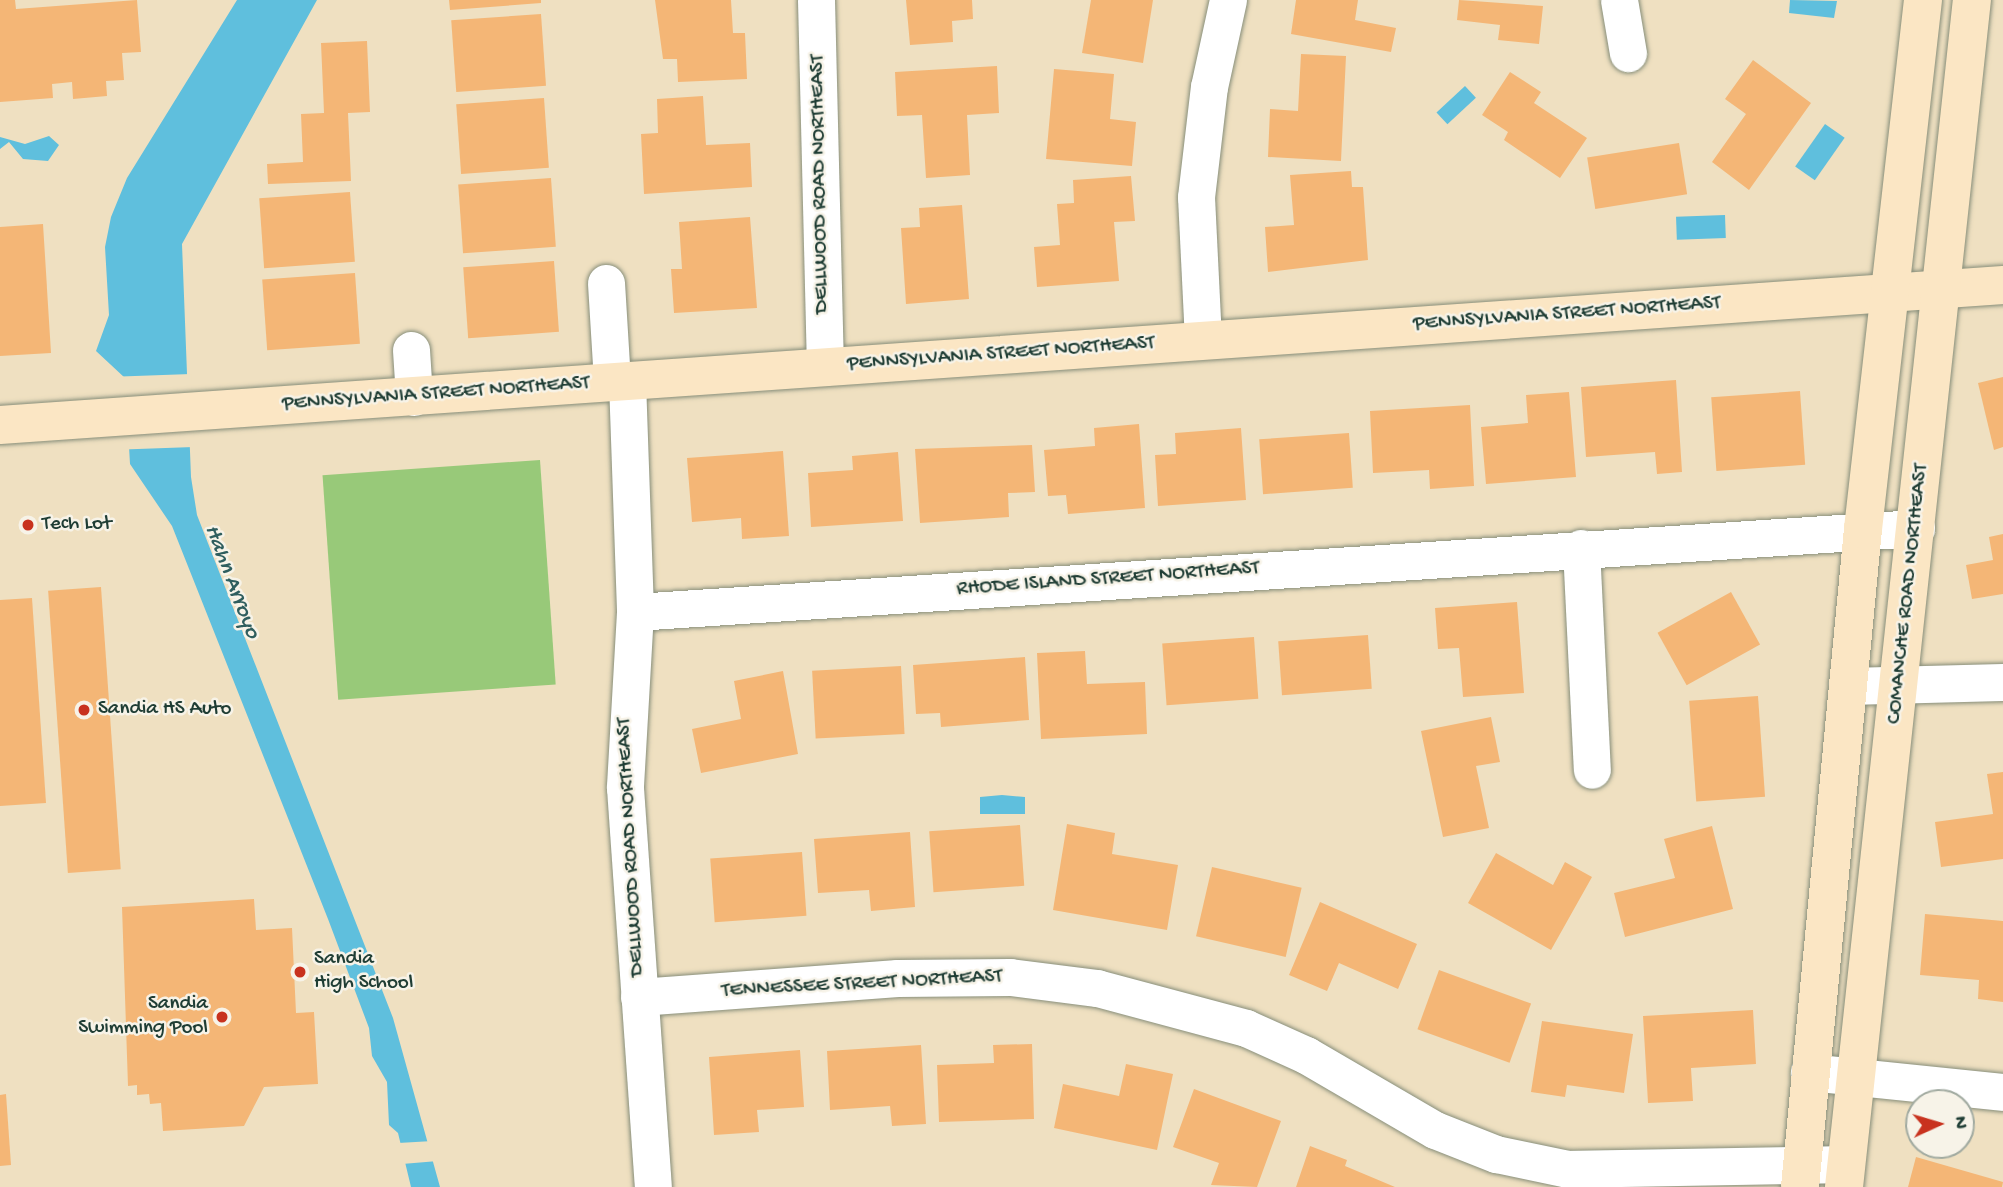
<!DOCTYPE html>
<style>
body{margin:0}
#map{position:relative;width:2003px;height:1187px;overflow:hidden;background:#efe0c1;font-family:"Gochi Hand",sans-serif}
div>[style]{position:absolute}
.green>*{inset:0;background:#98c979;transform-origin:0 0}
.water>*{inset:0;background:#5fbfdd;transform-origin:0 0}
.pier>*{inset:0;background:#efe0c1;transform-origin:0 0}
.building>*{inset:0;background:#f4b676;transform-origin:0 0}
.roads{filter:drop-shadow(0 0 2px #878e7a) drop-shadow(0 0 2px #878e7a)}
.street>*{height:37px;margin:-18.5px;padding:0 18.5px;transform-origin:18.5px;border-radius:18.5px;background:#fff}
.secondary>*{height:38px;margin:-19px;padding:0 19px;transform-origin:19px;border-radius:19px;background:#fbe6c4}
.dots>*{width:19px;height:19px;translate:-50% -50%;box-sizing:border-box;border:4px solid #f7f3e8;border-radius:50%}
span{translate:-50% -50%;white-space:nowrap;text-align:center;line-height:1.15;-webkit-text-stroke:5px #f7f3e8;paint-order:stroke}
.street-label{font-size:21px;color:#1f3d34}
.poi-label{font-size:21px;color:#1f3d34}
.left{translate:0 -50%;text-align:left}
.right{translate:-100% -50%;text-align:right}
.water-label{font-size:23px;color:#2f5e5e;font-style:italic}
.north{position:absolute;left:1905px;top:1089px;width:70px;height:70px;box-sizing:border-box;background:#f7f3e8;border:2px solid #a1aaa0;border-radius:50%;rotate:86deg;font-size:19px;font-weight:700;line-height:28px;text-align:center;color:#1f3d34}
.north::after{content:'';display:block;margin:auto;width:24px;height:32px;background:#c8321e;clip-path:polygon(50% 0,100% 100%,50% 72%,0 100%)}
</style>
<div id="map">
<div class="green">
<i style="left:540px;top:460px;width:225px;height:218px;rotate:86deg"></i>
</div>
<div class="water">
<i style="clip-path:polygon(237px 0,317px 0,182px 244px,191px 477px,197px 515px,393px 1018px,440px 1187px,411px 1187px,398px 1133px,389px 1125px,387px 1082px,372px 1056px,369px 1028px,328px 919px,172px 526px,130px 464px,125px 378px,96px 351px,109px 315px,105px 247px,111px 217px,127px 178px)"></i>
<i style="clip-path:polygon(1790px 0,1837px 1px,1834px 18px,1789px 13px)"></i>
<i style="left:1465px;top:86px;width:16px;height:39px;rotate:47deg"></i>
<i style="left:1825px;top:124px;width:24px;height:52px;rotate:35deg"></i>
<i style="clip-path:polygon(49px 136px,59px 145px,48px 161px,23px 159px,9px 142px,0 149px,0 137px,25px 144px)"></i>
<i style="left:1725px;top:215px;width:23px;height:49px;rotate:88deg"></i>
<i style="clip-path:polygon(1002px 795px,1025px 797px,1025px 814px,980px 814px,980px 797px)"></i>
</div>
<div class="pier">
<i style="left:191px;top:374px;width:73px;height:70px;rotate:88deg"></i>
<i style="clip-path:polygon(433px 1141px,438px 1161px,402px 1164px,398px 1143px)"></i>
</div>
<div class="building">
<i style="clip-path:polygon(0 0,15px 0,16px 9px,137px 0,141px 52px,122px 53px,124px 80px,106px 81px,107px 96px,73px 99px,72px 82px,52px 84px,53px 98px,0 102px)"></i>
<i style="clip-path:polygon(449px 0,541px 0,541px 3px,450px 10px)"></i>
<i style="clip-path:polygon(655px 0,731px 0,733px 33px,745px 33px,747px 79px,678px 82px,677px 59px,663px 59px)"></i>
<i style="clip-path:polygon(906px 0,972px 0,973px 19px,952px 21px,953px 42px,910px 45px)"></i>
<i style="clip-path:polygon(1091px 0,1153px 0,1143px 63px,1082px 53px)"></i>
<i style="clip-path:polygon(1296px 0,1358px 0,1355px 20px,1396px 28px,1391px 52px,1291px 34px)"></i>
<i style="clip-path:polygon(1459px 0,1543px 6px,1539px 44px,1498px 40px,1500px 25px,1457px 20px)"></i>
<i style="left:541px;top:14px;width:72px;height:90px;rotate:86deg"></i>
<i style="clip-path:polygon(367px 41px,370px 112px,348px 113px,351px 181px,268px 184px,267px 164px,303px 162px,301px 114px,324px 113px,321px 43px)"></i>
<i style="clip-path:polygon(1301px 54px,1346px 56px,1341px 161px,1268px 157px,1270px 109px,1298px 111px)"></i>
<i style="clip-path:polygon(1753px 60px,1811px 103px,1749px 190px,1712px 162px,1746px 114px,1725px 99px)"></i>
<i style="clip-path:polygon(997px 66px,999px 113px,967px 115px,970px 175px,926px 178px,922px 115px,897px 116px,895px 72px)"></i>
<i style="clip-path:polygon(1054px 69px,1114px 74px,1110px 119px,1136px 122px,1132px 166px,1046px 159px)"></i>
<i style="clip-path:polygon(1510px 72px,1541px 92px,1534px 103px,1587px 138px,1560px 178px,1504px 140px,1508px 132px,1482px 115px)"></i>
<i style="clip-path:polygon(703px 96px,706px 145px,750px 143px,752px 187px,644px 194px,641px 134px,658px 133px,657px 99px)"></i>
<i style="left:544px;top:98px;width:70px;height:88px;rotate:86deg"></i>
<i style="left:1679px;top:143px;width:52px;height:93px;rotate:81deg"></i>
<i style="clip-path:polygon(1351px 171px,1352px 187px,1363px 187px,1368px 260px,1268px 272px,1265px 227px,1294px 225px,1290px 175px)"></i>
<i style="clip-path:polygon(1131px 176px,1135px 221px,1114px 222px,1119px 281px,1037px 287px,1034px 247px,1060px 245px,1057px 204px,1074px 203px,1073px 180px)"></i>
<i style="left:551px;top:178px;width:69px;height:93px;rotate:86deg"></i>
<i style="left:350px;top:192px;width:70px;height:91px;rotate:86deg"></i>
<i style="clip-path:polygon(962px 205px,969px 299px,906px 304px,901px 228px,920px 227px,919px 208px)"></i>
<i style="clip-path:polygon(750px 217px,757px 308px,674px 313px,671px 269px,682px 269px,679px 222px)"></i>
<i style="clip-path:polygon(43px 224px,51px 353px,0 356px,0 227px)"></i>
<i style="left:554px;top:261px;width:71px;height:91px;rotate:86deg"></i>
<i style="left:355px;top:273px;width:71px;height:93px;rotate:86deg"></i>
<i style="clip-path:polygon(2003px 377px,2003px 447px,1994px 450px,1978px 383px)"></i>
<i style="clip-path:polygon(1676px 380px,1682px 472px,1657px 474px,1655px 452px,1586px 457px,1581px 387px)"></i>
<i style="left:1800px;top:391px;width:74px;height:89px;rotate:86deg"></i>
<i style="clip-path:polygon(1569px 392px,1576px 477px,1486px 484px,1481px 427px,1528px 423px,1526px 395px)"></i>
<i style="clip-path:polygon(1470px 405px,1474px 486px,1430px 489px,1429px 470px,1373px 473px,1370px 411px)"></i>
<i style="clip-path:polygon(1139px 424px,1145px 508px,1068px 514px,1066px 495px,1048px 496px,1044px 450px,1095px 446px,1094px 428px)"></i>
<i style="clip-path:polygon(1241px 428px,1246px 500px,1158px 506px,1155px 455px,1176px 454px,1175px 433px)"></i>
<i style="left:1349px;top:433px;width:55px;height:90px;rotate:86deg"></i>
<i style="clip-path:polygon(1032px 445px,1035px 492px,1008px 493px,1009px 517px,920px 523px,915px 449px)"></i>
<i style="clip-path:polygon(783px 451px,789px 536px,742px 539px,741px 518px,692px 522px,687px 458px)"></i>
<i style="clip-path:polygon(898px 452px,903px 521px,811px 527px,808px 473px,853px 470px,852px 456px)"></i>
<i style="clip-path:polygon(2003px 534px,2003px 594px,1972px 599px,1966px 565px,1993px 560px,1989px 537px)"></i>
<i style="left:101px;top:587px;width:283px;height:53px;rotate:86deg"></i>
<i style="left:1731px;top:592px;width:60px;height:84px;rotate:61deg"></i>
<i style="clip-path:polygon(32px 598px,46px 803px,0 806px,0 600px)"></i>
<i style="clip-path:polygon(1517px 602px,1524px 693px,1463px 697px,1459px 648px,1438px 649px,1435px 608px)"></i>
<i style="left:1368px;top:635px;width:54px;height:90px;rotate:86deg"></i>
<i style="left:1254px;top:637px;width:62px;height:92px;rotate:86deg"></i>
<i style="clip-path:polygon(1085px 651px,1087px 684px,1145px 682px,1147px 734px,1041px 739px,1037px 653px)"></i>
<i style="clip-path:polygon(1025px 657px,1029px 720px,941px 727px,940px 713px,916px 714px,913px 665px)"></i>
<i style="left:901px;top:666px;width:68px;height:89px;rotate:87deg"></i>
<i style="clip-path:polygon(783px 671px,798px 754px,701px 773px,692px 729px,741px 719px,734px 681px)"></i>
<i style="left:1758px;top:696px;width:101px;height:69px;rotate:86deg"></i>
<i style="clip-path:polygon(1491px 717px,1500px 762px,1476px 766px,1489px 828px,1443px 837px,1421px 731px)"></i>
<i style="clip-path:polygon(2003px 772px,2003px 859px,1941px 867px,1935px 822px,1993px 814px,1987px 774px)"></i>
<i style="clip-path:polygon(1067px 824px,1115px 833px,1112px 854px,1178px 865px,1167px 930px,1053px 910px)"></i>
<i style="left:1020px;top:825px;width:61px;height:91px;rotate:86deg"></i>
<i style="clip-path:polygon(1712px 826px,1733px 909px,1625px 937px,1614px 893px,1675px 878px,1664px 839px)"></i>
<i style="clip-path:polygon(910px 832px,915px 907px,871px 911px,869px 890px,818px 893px,814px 839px)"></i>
<i style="left:802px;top:852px;width:64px;height:92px;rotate:86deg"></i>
<i style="clip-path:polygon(1496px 853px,1553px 885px,1565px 862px,1592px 877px,1551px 950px,1468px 903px)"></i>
<i style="left:1212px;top:867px;width:92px;height:71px;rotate:13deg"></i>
<i style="clip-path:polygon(254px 899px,256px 930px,292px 928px,296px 1013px,314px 1012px,318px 1084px,264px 1087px,244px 1126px,163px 1131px,161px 1103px,150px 1104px,149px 1094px,137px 1095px,137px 1085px,128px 1086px,122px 907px)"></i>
<i style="clip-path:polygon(1320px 902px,1417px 944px,1398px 989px,1339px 963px,1327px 991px,1289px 975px)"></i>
<i style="clip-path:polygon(1925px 914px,2003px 921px,2003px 1002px,1978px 999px,1979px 980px,1920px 975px)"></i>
<i style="left:1439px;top:970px;width:98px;height:63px;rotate:20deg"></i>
<i style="clip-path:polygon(1753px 1010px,1756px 1064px,1691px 1068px,1693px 1101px,1648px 1103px,1643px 1016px)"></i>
<i style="clip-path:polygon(1542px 1021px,1633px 1034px,1624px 1093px,1567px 1085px,1565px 1097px,1531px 1092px)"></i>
<i style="clip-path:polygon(1032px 1044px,1034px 1119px,939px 1122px,937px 1065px,994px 1063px,993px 1045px)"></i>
<i style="clip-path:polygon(921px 1045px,926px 1124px,892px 1126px,890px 1106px,830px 1110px,827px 1051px)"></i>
<i style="clip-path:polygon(800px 1050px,804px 1107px,757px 1110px,759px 1132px,714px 1135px,709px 1057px)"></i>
<i style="clip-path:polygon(1126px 1064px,1173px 1074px,1157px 1150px,1054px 1128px,1063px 1084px,1119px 1096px)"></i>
<i style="clip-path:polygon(1194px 1089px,1281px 1121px,1257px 1187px,1211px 1185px,1219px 1163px,1173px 1147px)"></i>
<i style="clip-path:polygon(6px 1094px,11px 1165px,0 1166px,0 1095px)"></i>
<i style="clip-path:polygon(1310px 1146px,1347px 1160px,1345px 1166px,1395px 1187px,1296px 1187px)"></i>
<i style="clip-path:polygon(1916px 1157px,2003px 1182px,2002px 1187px,1908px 1187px)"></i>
</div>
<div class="roads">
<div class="street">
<i style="left:816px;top:0;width:367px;rotate:88.6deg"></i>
<i style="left:1619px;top:0;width:54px;rotate:80.4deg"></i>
<i style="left:606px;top:283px;width:99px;rotate:86.5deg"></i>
<i style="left:1203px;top:340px;width:143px;rotate:-92.8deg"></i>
<i style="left:1196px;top:197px;width:111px;rotate:-83.3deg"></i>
<i style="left:1209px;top:87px;width:89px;rotate:-77.7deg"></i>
<i style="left:411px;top:350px;width:47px;rotate:86.3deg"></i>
<i style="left:627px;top:381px;width:231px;rotate:88deg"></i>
<i style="left:635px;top:612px;width:176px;rotate:93.3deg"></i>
<i style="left:625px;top:788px;width:400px;rotate:86deg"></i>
<i style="left:1581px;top:548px;width:222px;rotate:87.2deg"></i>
<i style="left:635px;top:612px;width:1284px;rotate:-3.75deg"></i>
<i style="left:1847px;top:686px;width:156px;rotate:-1.5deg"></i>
<i style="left:639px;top:997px;width:259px;rotate:-4.2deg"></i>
<i style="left:897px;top:978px;width:113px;rotate:-0.5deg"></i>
<i style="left:1010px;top:977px;width:88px;rotate:7.2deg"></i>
<i style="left:1097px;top:988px;width:154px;rotate:15deg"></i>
<i style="left:1246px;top:1028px;width:66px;rotate:24.2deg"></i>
<i style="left:1306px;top:1055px;width:149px;rotate:30.2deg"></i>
<i style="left:1435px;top:1130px;width:66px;rotate:21.5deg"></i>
<i style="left:1496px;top:1154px;width:74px;rotate:11.8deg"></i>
<i style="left:1568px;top:1169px;width:277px;rotate:-1deg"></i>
<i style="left:1809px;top:1072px;width:195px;rotate:5.9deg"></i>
</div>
<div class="secondary">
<i style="left:0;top:425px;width:2008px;rotate:-4deg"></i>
<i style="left:1800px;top:1187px;width:661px;rotate:-84.53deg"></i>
<i style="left:1863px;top:529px;width:532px;rotate:-83.53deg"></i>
<i style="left:1844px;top:1187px;width:1194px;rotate:-83.85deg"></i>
</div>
</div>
<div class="dots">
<i style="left:28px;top:525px;background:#c8321e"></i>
<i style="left:84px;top:710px;background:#c8321e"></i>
<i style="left:300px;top:972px;background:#c8321e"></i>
<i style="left:222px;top:1017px;background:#c8321e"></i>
</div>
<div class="street-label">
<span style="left:821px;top:184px;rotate:-91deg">DELLWOOD ROAD NORTHEAST</span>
<span style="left:1567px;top:315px;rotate:-4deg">PENNSYLVANIA STREET NORTHEAST</span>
<span style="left:1001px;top:355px;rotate:-4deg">PENNSYLVANIA STREET NORTHEAST</span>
<span style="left:436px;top:395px;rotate:-4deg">PENNSYLVANIA STREET NORTHEAST</span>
<span style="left:1108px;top:580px;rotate:-4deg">RHODE ISLAND STREET NORTHEAST</span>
<span style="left:1909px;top:594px;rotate:-84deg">COMANCHE ROAD NORTHEAST</span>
<span style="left:632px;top:847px;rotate:-93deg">DELLWOOD ROAD NORTHEAST</span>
<span style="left:862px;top:985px;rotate:-3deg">TENNESSEE STREET NORTHEAST</span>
</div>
<div class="poi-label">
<span class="left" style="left:42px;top:525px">Tech Lot</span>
<span class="left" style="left:98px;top:710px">Sandia HS Auto</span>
<span class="left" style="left:314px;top:972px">Sandia<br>High School</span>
<span class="right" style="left:208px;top:1017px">Sandia<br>Swimming Pool</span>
</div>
<div class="water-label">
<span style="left:231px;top:582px;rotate:69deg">Hahn Arroyo</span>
</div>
<div class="north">N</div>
</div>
